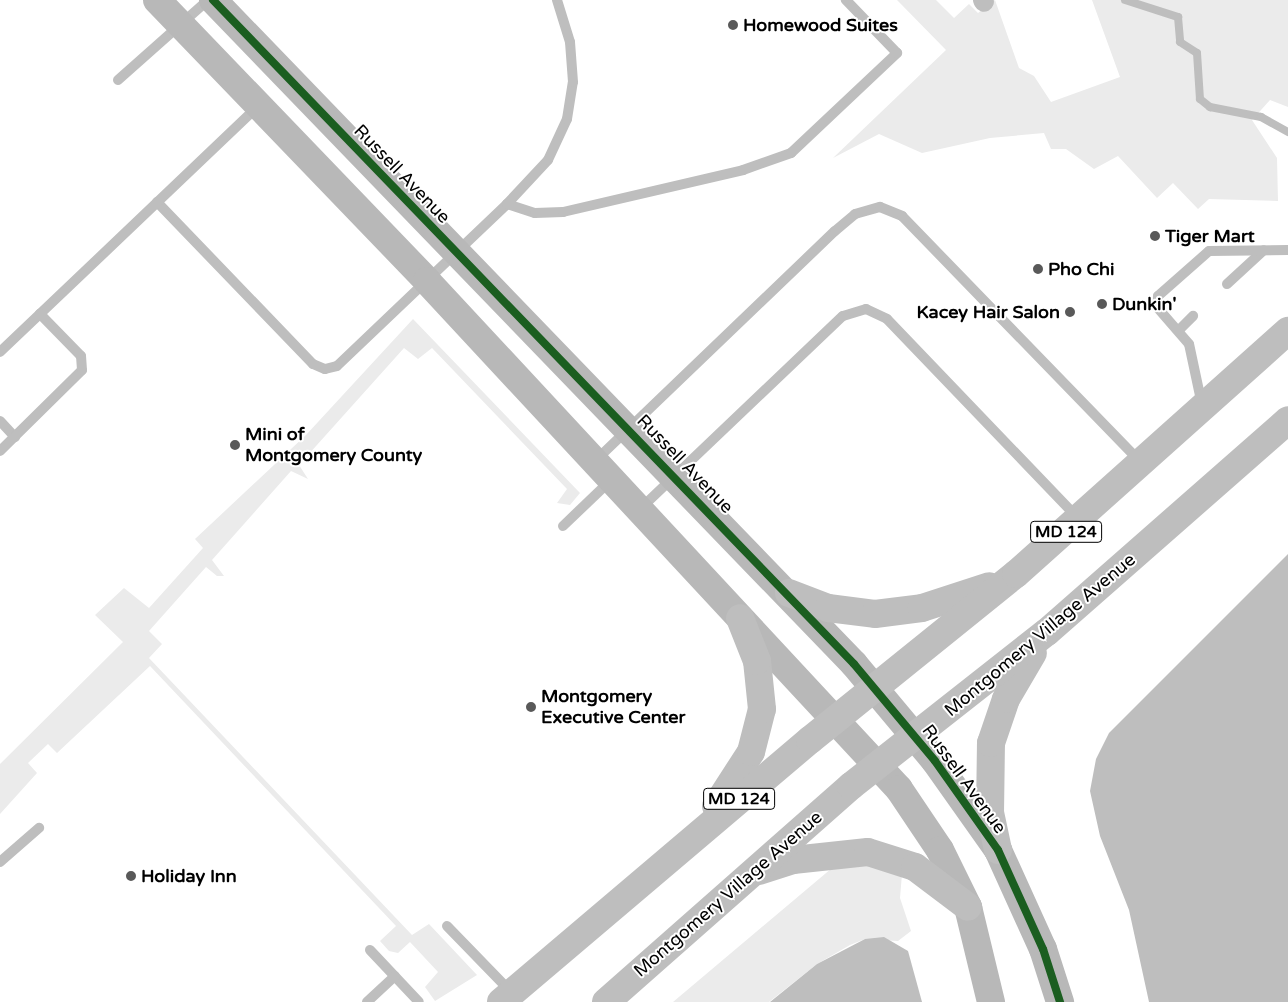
<!DOCTYPE html>
<style>
body{margin:0}
#map{position:relative;width:1288px;height:1002px;overflow:hidden;background:#fff;font-family:"Varela Round",sans-serif}
div>[style]{position:absolute}
.green>*{inset:0;background:#ebebeb}
.water>*{inset:0;background:#bebebe}
.stream>*{height:8px;margin:-4px;padding:0 4px;transform-origin:4px;border-radius:4px;background:#bebebe}
.lane>*{height:10px;margin:-5px;padding:0 5px;transform-origin:5px;border-radius:5px;background:#bebebe}
.street>*{height:20px;margin:-10px;padding:0 10px;transform-origin:10px;border-radius:10px;background:#bebebe}
.secondary>*{height:28px;margin:-14px;padding:0 14px;transform-origin:14px;border-radius:14px;background:#b8b8b8}
.primary>*{height:28px;margin:-14px;padding:0 14px;transform-origin:14px;border-radius:14px;background:#bebebe}
.cycleway>*{height:8px;margin:-4px;padding:0 4px;transform-origin:4px;border-radius:4px;background:#1b5e20}
.dots>*{width:14px;height:14px;translate:-50% -50%;box-sizing:border-box;border:2px solid #fff;border-radius:50%}
span{translate:-50% -50%;white-space:nowrap;text-align:center;line-height:1.15;-webkit-text-stroke:4px #fff;paint-order:stroke}
.shield-label span{padding:1px 4px;background:#fff;border:1px solid;border-radius:4px;-webkit-text-stroke-width:0}
.shield-label{font-size:16px;color:#000;font-weight:700}
.poi-label{font-size:18px;color:#000;font-weight:700}
.left{translate:0 -50%;text-align:left}
.right{translate:-100% -50%;text-align:right}
.street-label{font-size:18px;color:#000}
</style>
<div id="map">
<div class="green">
<i style="clip-path:polygon(897px 0,936px 0,954px 18px,969px 4px,978px 13px,995px 0,1019px 68px,1034px 76px,1051px 102px,1120px 77px,1092px 0,1288px 0,1288px 107px,1270px 100px,1252px 120px,1277px 158px,1278px 201px,1209px 199px,1198px 209px,1173px 183px,1157px 198px,1118px 156px,1094px 169px,1066px 149px,1051px 149px,1044px 133px,990px 138px,922px 153px,879px 134px,833px 158px,946px 50px)"></i>
<i style="clip-path:polygon(413px 319px,580px 493px,570px 505px,557px 503px,567px 489px,432px 348px,418px 359px,404px 348px,299px 465px,308px 479px,291px 471px,212px 560px,224px 576px,217px 576px,206px 567px,149px 631px,162px 644px,149px 658px,412px 935px,429px 924px,477px 975px,435px 1001px,425px 987px,438px 972px,410px 942px,398px 953px,389px 951px,380px 941px,396px 926px,150px 666px,57px 753px,48px 744px,28px 763px,37px 773px,0 814px,0 764px,123px 642px,95px 615px,124px 588px,149px 608px,203px 548px,195px 539px,306px 435px)"></i>
<i style="clip-path:polygon(866px 865px,902px 874px,900px 898px,911px 931px,898px 941px,865px 939px,850px 945px,817px 964px,769px 1002px,673px 1002px,832px 868px)"></i>
</div>
<div class="water">
<i style="clip-path:polygon(1288px 554px,1288px 1002px,1149px 1002px,1129px 910px,1100px 836px,1090px 791px,1096px 759px,1109px 733px)"></i>
<i style="clip-path:polygon(884px 937px,908px 951px,922px 1002px,770px 1002px,817px 964px,865px 939px)"></i>
</div>
<div class="stream">
<i style="left:1125px;top:0;width:56px;rotate:17.8deg"></i>
<i style="left:1178px;top:17px;width:25px;rotate:85deg"></i>
<i style="left:1180px;top:42px;width:20px;rotate:33deg"></i>
<i style="left:1197px;top:53px;width:46px;rotate:86.3deg"></i>
<i style="left:1200px;top:99px;width:13px;rotate:39deg"></i>
<i style="left:1210px;top:107px;width:52px;rotate:11.1deg"></i>
<i style="left:1261px;top:117px;width:31px;rotate:29deg"></i>
</div>
<div class="lane">
<i style="left:118px;top:80px;width:120px;rotate:-41.6deg"></i>
<i style="left:157px;top:202px;width:225px;rotate:46.1deg"></i>
<i style="left:313px;top:364px;width:13px;rotate:23deg"></i>
<i style="left:325px;top:369px;width:12px;rotate:-14deg"></i>
<i style="left:337px;top:366px;width:235px;rotate:-43.6deg"></i>
<i style="left:507px;top:204px;width:60px;rotate:-47deg"></i>
<i style="left:548px;top:160px;width:45px;rotate:-65.1deg"></i>
<i style="left:567px;top:119px;width:37px;rotate:-81deg"></i>
<i style="left:573px;top:82px;width:40px;rotate:-94.3deg"></i>
<i style="left:570px;top:42px;width:44px;rotate:-107.2deg"></i>
<i style="left:507px;top:204px;width:29px;rotate:18deg"></i>
<i style="left:535px;top:213px;width:28px;rotate:-2deg"></i>
<i style="left:563px;top:212px;width:185px;rotate:-13.1deg"></i>
<i style="left:743px;top:170px;width:51px;rotate:-19.5deg"></i>
<i style="left:791px;top:153px;width:146px;rotate:-43.3deg"></i>
<i style="left:897px;top:53px;width:74px;rotate:-133.9deg"></i>
<i style="left:1227px;top:284px;width:50px;rotate:-42.6deg"></i>
<i style="left:1179px;top:330px;width:20px;rotate:-45deg"></i>
<i style="left:0;top:352px;width:356px;rotate:-43.6deg"></i>
<i style="left:1202px;top:405px;width:62px;rotate:-102deg"></i>
<i style="left:1189px;top:344px;width:49px;rotate:-130.9deg"></i>
<i style="left:1157px;top:307px;width:11px;rotate:-85deg"></i>
<i style="left:1158px;top:296px;width:68px;rotate:-41.4deg"></i>
<i style="left:1209px;top:251px;width:79px;rotate:-0.7deg"></i>
<i style="left:0;top:421px;width:22px;rotate:47deg"></i>
<i style="left:0;top:451px;width:115px;rotate:-44.6deg"></i>
<i style="left:82px;top:370px;width:14px;rotate:-94deg"></i>
<i style="left:81px;top:356px;width:59px;rotate:-134.3deg"></i>
<i style="left:595px;top:461px;width:332px;rotate:-43.8deg"></i>
<i style="left:835px;top:231px;width:26px;rotate:-40deg"></i>
<i style="left:855px;top:214px;width:26px;rotate:-16deg"></i>
<i style="left:880px;top:207px;width:24px;rotate:22deg"></i>
<i style="left:902px;top:216px;width:342px;rotate:45.9deg"></i>
<i style="left:640px;top:509px;width:280px;rotate:-43.6deg"></i>
<i style="left:843px;top:316px;width:24px;rotate:-17deg"></i>
<i style="left:866px;top:309px;width:23px;rotate:25deg"></i>
<i style="left:887px;top:319px;width:274px;rotate:46.2deg"></i>
<i style="left:563px;top:526px;width:66px;rotate:-43.8deg"></i>
<i style="left:0;top:862px;width:52px;rotate:-41.1deg"></i>
<i style="left:447px;top:926px;width:92px;rotate:45.9deg"></i>
<i style="left:370px;top:950px;width:71px;rotate:46.7deg"></i>
<i style="left:367px;top:1002px;width:38px;rotate:-43deg"></i>
</div>
<div class="street">
<i style="left:983px;top:0;width:2px;rotate:63deg"></i>
</div>
<div class="secondary">
<i style="left:157px;top:0;width:390px;rotate:46.1deg"></i>
<i style="left:427px;top:281px;width:693px;rotate:47.1deg"></i>
<i style="left:899px;top:789px;width:73px;rotate:56.1deg"></i>
<i style="left:940px;top:850px;width:64px;rotate:63.8deg"></i>
<i style="left:968px;top:907px;width:98px;rotate:76.4deg"></i>
<i style="left:213px;top:0;width:923px;rotate:46.01deg"></i>
<i style="left:854px;top:664px;width:126px;rotate:50.1deg"></i>
<i style="left:935px;top:761px;width:109px;rotate:54.7deg"></i>
<i style="left:998px;top:850px;width:109px;rotate:65.6deg"></i>
<i style="left:1043px;top:949px;width:56px;rotate:72.2deg"></i>
</div>
<div class="primary">
<i style="left:789px;top:593px;width:42px;rotate:21deg"></i>
<i style="left:828px;top:608px;width:47px;rotate:7.3deg"></i>
<i style="left:875px;top:614px;width:47px;rotate:-7.3deg"></i>
<i style="left:922px;top:608px;width:71px;rotate:-17.9deg"></i>
<i style="left:716px;top:806px;width:64px;rotate:-57.1deg"></i>
<i style="left:751px;top:752px;width:44px;rotate:-75.7deg"></i>
<i style="left:762px;top:709px;width:48px;rotate:-95.9deg"></i>
<i style="left:757px;top:661px;width:46px;rotate:-111.6deg"></i>
<i style="left:998px;top:850px;width:38px;rotate:-102deg"></i>
<i style="left:990px;top:813px;width:70px;rotate:-89.2deg"></i>
<i style="left:991px;top:743px;width:46px;rotate:-71.2deg"></i>
<i style="left:1006px;top:699px;width:53px;rotate:-59.6deg"></i>
<i style="left:759px;top:871px;width:36px;rotate:-18deg"></i>
<i style="left:793px;top:860px;width:75px;rotate:-6.1deg"></i>
<i style="left:868px;top:852px;width:49px;rotate:17.7deg"></i>
<i style="left:915px;top:867px;width:66px;rotate:37deg"></i>
<i style="left:501px;top:1002px;width:405px;rotate:-40.3deg"></i>
<i style="left:810px;top:740px;width:265px;rotate:-38.9deg"></i>
<i style="left:1016px;top:574px;width:365px;rotate:-41.8deg"></i>
<i style="left:606px;top:1002px;width:327px;rotate:-41.4deg"></i>
<i style="left:851px;top:786px;width:249px;rotate:-38.2deg"></i>
<i style="left:1047px;top:632px;width:321px;rotate:-41.3deg"></i>
</div>
<div class="cycleway">
<i style="left:213px;top:0;width:923px;rotate:46.01deg"></i>
<i style="left:854px;top:664px;width:126px;rotate:50.1deg"></i>
<i style="left:935px;top:761px;width:109px;rotate:54.7deg"></i>
<i style="left:998px;top:850px;width:109px;rotate:65.6deg"></i>
<i style="left:1043px;top:949px;width:56px;rotate:72.2deg"></i>
</div>
<div class="dots">
<i style="left:733px;top:25px;background:#595959"></i>
<i style="left:1155px;top:236px;background:#595959"></i>
<i style="left:1038px;top:269px;background:#595959"></i>
<i style="left:1102px;top:304px;background:#595959"></i>
<i style="left:1070px;top:312px;background:#595959"></i>
<i style="left:235px;top:445px;background:#595959"></i>
<i style="left:531px;top:707px;background:#595959"></i>
<i style="left:131px;top:876px;background:#595959"></i>
</div>
<div class="shield-label">
<span style="left:1066px;top:532px">MD 124</span>
<span style="left:739px;top:799px">MD 124</span>
</div>
<div class="poi-label">
<span class="left" style="left:743px;top:25px">Homewood Suites</span>
<span class="left" style="left:1165px;top:236px">Tiger Mart</span>
<span class="left" style="left:1048px;top:269px">Pho Chi</span>
<span class="left" style="left:1112px;top:304px">Dunkin'</span>
<span class="right" style="left:1060px;top:312px">Kacey Hair Salon</span>
<span class="left" style="left:245px;top:445px">Mini of<br>Montgomery County</span>
<span class="left" style="left:541px;top:707px">Montgomery<br>Executive Center</span>
<span class="left" style="left:141px;top:876px">Holiday Inn</span>
</div>
<div class="street-label">
<span style="left:402px;top:174px;rotate:46deg">Russell Avenue</span>
<span style="left:685px;top:464px;rotate:46deg">Russell Avenue</span>
<span style="left:1040px;top:635px;rotate:-40deg">Montgomery Village Avenue</span>
<span style="left:964px;top:779px;rotate:54deg">Russell Avenue</span>
<span style="left:728px;top:894px;rotate:-41deg">Montgomery Village Avenue</span>
</div>
</div>
